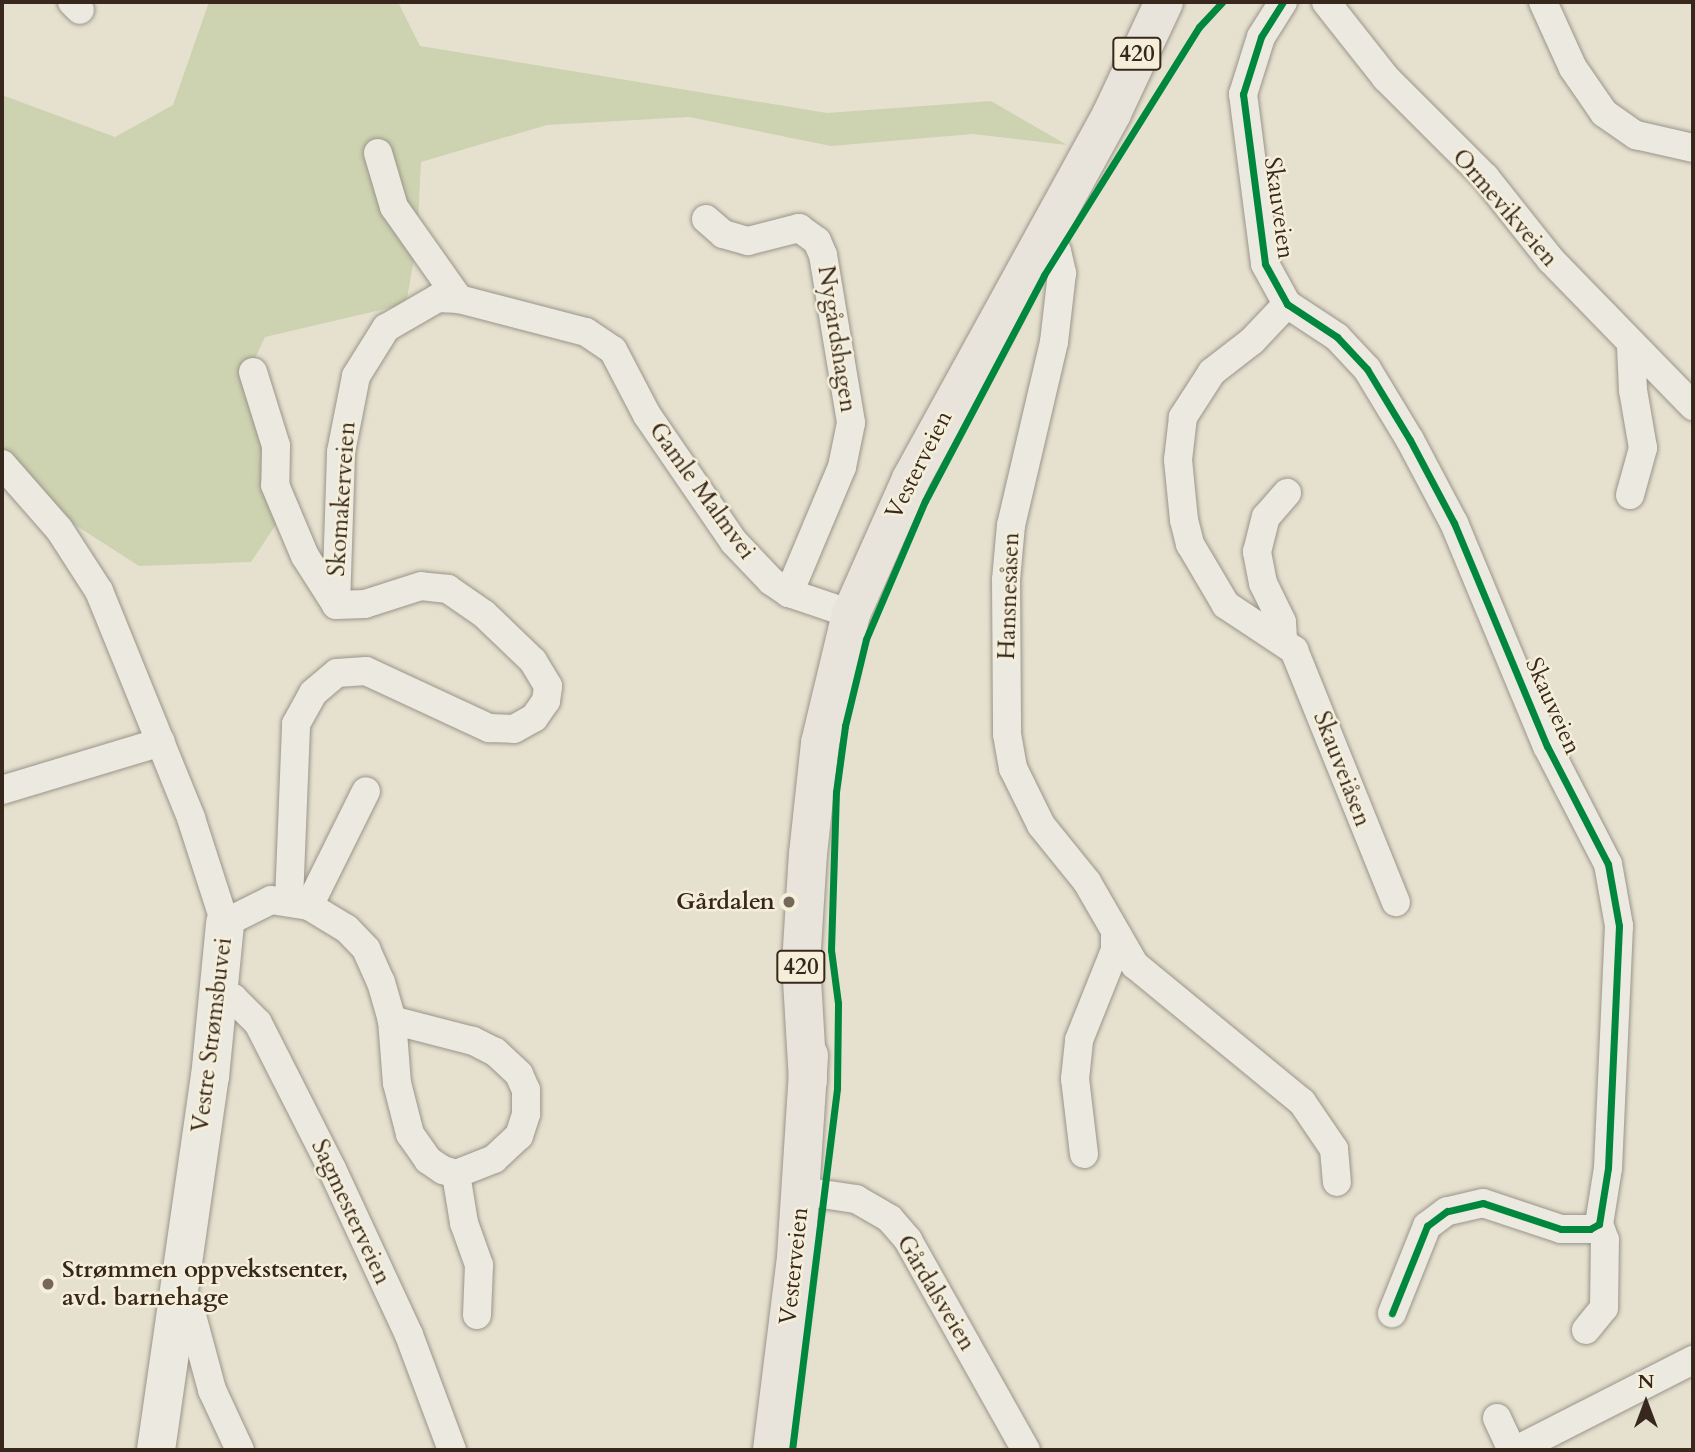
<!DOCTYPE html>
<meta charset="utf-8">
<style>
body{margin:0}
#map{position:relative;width:1695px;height:1452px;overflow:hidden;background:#e6e1cf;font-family:Cardo,serif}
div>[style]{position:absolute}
.green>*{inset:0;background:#cdd2b0}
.roads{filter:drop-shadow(0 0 2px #9a958a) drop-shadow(0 0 2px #9a958a)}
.street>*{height:28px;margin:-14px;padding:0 14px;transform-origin:14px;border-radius:14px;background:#ebe9e0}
.secondary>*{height:38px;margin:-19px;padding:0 19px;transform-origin:19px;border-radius:19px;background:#ebe9e0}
.primary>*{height:38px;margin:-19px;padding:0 19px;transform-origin:19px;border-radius:19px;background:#e8e4db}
.cycleway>*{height:7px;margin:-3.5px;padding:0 3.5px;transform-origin:3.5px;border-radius:3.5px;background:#00873e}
.dots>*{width:19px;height:19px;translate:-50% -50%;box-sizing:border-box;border:4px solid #f5efda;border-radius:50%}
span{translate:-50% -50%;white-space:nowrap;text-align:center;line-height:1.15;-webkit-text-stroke:5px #f5efda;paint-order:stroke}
.shield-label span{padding:2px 5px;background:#f5efda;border:2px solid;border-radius:5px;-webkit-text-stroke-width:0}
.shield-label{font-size:23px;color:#38271d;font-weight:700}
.street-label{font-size:24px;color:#38271d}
.poi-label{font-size:24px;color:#38271d;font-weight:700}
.right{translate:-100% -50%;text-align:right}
.left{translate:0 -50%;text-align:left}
.frame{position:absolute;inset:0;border:4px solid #38271d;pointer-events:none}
.north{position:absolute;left:1611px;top:1368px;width:70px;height:70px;-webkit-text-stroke:5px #f5efda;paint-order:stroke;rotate:0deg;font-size:19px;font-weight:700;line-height:28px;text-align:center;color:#38271d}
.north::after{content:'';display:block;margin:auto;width:24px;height:32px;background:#38271d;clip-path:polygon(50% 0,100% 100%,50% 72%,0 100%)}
</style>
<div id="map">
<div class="green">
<i style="clip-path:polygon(209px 2px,398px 2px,420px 46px,827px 113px,991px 101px,1067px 145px,973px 134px,831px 146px,689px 117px,547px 125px,421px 162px,417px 242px,406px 304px,265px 337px,250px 369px,287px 508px,251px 562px,139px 566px,55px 512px,2px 453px,2px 95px,115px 137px,173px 105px)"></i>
</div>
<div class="roads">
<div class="street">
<i style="left:72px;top:2px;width:11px;rotate:45deg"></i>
<i style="left:1283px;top:2px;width:41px;rotate:122.2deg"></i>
<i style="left:1261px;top:37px;width:60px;rotate:107.5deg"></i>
<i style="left:1243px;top:94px;width:171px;rotate:82.6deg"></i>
<i style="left:1265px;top:264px;width:46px;rotate:61.2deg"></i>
<i style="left:1287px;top:304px;width:60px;rotate:33.4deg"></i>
<i style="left:1337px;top:337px;width:44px;rotate:46.8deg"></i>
<i style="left:1367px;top:369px;width:83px;rotate:58.8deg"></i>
<i style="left:1410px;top:440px;width:94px;rotate:62.1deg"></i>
<i style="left:1454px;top:523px;width:242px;rotate:67.4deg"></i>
<i style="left:1547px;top:746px;width:133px;rotate:62.7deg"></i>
<i style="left:1608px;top:864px;width:63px;rotate:79.9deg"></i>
<i style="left:1619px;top:926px;width:242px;rotate:92.6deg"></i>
<i style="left:1608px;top:1168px;width:57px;rotate:99.1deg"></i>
<i style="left:1599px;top:1224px;width:10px;rotate:151deg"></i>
<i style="left:1590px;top:1229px;width:29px;rotate:180deg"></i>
<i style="left:1561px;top:1229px;width:82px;rotate:-161.6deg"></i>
<i style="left:1483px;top:1203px;width:37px;rotate:167deg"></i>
<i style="left:1447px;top:1211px;width:25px;rotate:143deg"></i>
<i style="left:1427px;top:1226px;width:94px;rotate:111.9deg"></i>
<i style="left:1326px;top:2px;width:97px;rotate:51.7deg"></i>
<i style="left:1386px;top:78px;width:140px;rotate:45deg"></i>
<i style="left:1485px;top:177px;width:106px;rotate:51.5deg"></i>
<i style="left:1551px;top:260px;width:204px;rotate:45.8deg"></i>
<i style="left:1543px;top:2px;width:72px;rotate:65.6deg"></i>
<i style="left:1573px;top:68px;width:55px;rotate:55.4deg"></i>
<i style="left:1604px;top:113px;width:39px;rotate:35deg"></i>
<i style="left:1636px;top:135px;width:58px;rotate:12.8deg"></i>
<i style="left:378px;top:153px;width:56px;rotate:73.5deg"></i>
<i style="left:394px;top:207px;width:113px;rotate:54.8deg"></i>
<i style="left:706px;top:219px;width:23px;rotate:41deg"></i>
<i style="left:723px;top:234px;width:26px;rotate:16deg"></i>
<i style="left:748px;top:241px;width:53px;rotate:-14.3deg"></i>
<i style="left:799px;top:228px;width:22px;rotate:36deg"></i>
<i style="left:817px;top:241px;width:15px;rotate:67deg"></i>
<i style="left:823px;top:255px;width:170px;rotate:80.5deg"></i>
<i style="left:851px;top:423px;width:45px;rotate:101.6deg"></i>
<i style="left:842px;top:467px;width:137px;rotate:112.8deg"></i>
<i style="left:1044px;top:234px;width:21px;rotate:53deg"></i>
<i style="left:1057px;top:251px;width:23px;rotate:77deg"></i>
<i style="left:1062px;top:273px;width:69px;rotate:96.6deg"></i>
<i style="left:1054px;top:342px;width:188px;rotate:103.2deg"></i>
<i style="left:1011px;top:525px;width:55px;rotate:95.2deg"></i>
<i style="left:1006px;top:580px;width:154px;rotate:89.6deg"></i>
<i style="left:1007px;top:734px;width:35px;rotate:80deg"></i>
<i style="left:1013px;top:768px;width:64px;rotate:63.8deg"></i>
<i style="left:1041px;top:825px;width:73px;rotate:51.1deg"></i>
<i style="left:1087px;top:882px;width:96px;rotate:60deg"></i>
<i style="left:1135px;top:965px;width:216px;rotate:39.4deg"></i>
<i style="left:1302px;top:1102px;width:57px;rotate:55.8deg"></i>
<i style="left:1334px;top:1149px;width:33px;rotate:85deg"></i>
<i style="left:1287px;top:304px;width:51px;rotate:133.4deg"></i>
<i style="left:1252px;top:341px;width:51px;rotate:142.2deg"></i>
<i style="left:1212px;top:372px;width:54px;rotate:122.8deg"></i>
<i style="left:1183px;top:417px;width:43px;rotate:96.6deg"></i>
<i style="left:1178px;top:460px;width:60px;rotate:84.3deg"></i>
<i style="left:1184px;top:520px;width:25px;rotate:76deg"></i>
<i style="left:1190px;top:544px;width:71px;rotate:59.5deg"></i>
<i style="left:1226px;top:605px;width:82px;rotate:33.5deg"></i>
<i style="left:1294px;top:650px;width:272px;rotate:68deg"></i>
<i style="left:253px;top:372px;width:77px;rotate:72.7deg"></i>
<i style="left:276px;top:446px;width:39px;rotate:91deg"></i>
<i style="left:275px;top:485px;width:77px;rotate:67.1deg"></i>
<i style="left:305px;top:556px;width:56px;rotate:57.4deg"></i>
<i style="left:2px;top:464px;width:86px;rotate:48.8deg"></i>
<i style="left:59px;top:529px;width:74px;rotate:57.2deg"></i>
<i style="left:99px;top:591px;width:245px;rotate:67.9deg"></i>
<i style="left:191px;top:818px;width:110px;rotate:72.1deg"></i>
<i style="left:225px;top:923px;width:51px;rotate:-26.6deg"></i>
<i style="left:271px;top:900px;width:38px;rotate:9deg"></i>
<i style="left:309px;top:906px;width:44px;rotate:31.2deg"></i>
<i style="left:347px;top:929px;width:28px;rotate:46deg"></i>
<i style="left:366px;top:949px;width:36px;rotate:66deg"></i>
<i style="left:381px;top:982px;width:40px;rotate:74deg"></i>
<i style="left:392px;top:1020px;width:63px;rotate:85.5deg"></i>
<i style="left:397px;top:1083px;width:53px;rotate:75.7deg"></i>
<i style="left:410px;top:1134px;width:32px;rotate:55deg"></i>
<i style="left:428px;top:1160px;width:18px;rotate:34deg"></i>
<i style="left:443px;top:1170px;width:14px;rotate:17deg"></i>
<i style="left:456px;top:1174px;width:41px;rotate:-21.5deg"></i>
<i style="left:494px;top:1159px;width:34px;rotate:-43deg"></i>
<i style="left:519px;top:1136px;width:23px;rotate:-72deg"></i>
<i style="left:526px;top:1114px;width:24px;rotate:-90deg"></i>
<i style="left:526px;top:1090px;width:17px;rotate:-114deg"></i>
<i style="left:519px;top:1074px;width:33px;rotate:-137deg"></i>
<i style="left:495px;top:1052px;width:25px;rotate:-153deg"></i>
<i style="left:473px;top:1041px;width:84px;rotate:-165.5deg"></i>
<i style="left:1630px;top:495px;width:49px;rotate:-74.5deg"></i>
<i style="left:1643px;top:448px;width:59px;rotate:-99.8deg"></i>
<i style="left:1633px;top:390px;width:44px;rotate:-92.6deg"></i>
<i style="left:336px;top:605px;width:153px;rotate:-88.1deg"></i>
<i style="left:341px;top:452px;width:77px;rotate:-78.8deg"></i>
<i style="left:356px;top:376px;width:57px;rotate:-58deg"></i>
<i style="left:386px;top:328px;width:60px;rotate:-30deg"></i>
<i style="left:438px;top:298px;width:21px;rotate:3deg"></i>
<i style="left:459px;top:299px;width:131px;rotate:14.6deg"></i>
<i style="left:586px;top:332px;width:32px;rotate:34deg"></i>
<i style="left:613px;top:350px;width:73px;rotate:62.4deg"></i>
<i style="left:647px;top:415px;width:154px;rotate:55.6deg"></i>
<i style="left:734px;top:542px;width:54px;rotate:46.5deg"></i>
<i style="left:771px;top:581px;width:22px;rotate:34deg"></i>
<i style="left:789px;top:593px;width:65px;rotate:18.7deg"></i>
<i style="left:1283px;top:638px;width:16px;rotate:-94deg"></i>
<i style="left:1282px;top:622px;width:43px;rotate:-116deg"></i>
<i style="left:1263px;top:583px;width:32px;rotate:-101deg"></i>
<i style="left:1257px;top:552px;width:36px;rotate:-76deg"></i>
<i style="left:1266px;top:517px;width:32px;rotate:-49deg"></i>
<i style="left:2px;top:790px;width:166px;rotate:-16.8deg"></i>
<i style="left:289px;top:901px;width:177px;rotate:-87.7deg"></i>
<i style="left:296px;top:724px;width:35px;rotate:-61deg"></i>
<i style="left:313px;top:693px;width:31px;rotate:-40deg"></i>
<i style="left:337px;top:673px;width:29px;rotate:-4deg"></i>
<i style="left:366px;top:671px;width:136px;rotate:24.9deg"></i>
<i style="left:489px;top:728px;width:25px;rotate:2deg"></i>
<i style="left:514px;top:729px;width:23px;rotate:-29deg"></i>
<i style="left:534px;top:718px;width:21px;rotate:-55deg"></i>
<i style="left:546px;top:701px;width:15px;rotate:-82deg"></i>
<i style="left:548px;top:686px;width:29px;rotate:-121deg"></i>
<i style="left:533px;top:661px;width:68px;rotate:-136.2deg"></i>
<i style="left:484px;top:614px;width:44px;rotate:-145.2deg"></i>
<i style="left:448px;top:589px;width:27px;rotate:-174deg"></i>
<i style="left:421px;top:586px;width:59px;rotate:162.2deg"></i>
<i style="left:365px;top:604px;width:29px;rotate:178deg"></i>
<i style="left:309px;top:906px;width:128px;rotate:-63.6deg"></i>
<i style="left:220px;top:994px;width:14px;rotate:17deg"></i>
<i style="left:233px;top:998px;width:35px;rotate:45deg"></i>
<i style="left:258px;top:1023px;width:164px;rotate:63.1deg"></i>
<i style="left:332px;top:1169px;width:183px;rotate:65.1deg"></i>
<i style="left:409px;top:1335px;width:123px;rotate:69.5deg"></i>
<i style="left:1084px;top:1154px;width:76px;rotate:-96.8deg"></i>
<i style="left:1075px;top:1079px;width:39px;rotate:-84deg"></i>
<i style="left:1079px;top:1040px;width:97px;rotate:-68.2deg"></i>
<i style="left:1115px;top:950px;width:13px;rotate:-90deg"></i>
<i style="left:456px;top:1174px;width:50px;rotate:80.7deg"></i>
<i style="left:464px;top:1223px;width:45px;rotate:70.3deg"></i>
<i style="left:479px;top:1265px;width:50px;rotate:92.3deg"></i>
<i style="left:802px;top:1191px;width:55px;rotate:8.4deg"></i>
<i style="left:856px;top:1199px;width:39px;rotate:30deg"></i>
<i style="left:890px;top:1219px;width:28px;rotate:49deg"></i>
<i style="left:908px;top:1240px;width:241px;rotate:60.7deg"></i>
<i style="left:177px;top:1293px;width:24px;rotate:54deg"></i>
<i style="left:191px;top:1312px;width:81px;rotate:74.9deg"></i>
<i style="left:212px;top:1390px;width:66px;rotate:65deg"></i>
<i style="left:1586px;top:1330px;width:28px;rotate:-51deg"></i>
<i style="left:1604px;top:1308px;width:68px;rotate:-89.2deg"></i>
<i style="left:1605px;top:1240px;width:17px;rotate:-111deg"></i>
<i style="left:1497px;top:1418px;width:35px;rotate:65deg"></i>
<i style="left:1516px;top:1450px;width:199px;rotate:-27deg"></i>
</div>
<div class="secondary">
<i style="left:156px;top:1450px;width:377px;rotate:-81.8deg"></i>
<i style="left:210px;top:1077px;width:155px;rotate:-84.4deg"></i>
</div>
<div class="primary">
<i style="left:808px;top:1081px;width:117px;rotate:-93.4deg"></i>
<i style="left:801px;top:964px;width:110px;rotate:-86.4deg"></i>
<i style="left:808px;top:854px;width:112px;rotate:-83.8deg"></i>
<i style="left:820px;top:743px;width:133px;rotate:-76.5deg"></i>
<i style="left:851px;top:614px;width:148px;rotate:-66deg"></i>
<i style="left:911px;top:479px;width:418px;rotate:-61.2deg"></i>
<i style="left:1112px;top:113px;width:123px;rotate:-64.9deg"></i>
<i style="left:772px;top:1450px;width:194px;rotate:-82.9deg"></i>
<i style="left:796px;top:1257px;width:202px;rotate:-86.3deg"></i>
</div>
</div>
<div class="cycleway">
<i style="left:1283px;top:2px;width:41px;rotate:122.2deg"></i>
<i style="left:1261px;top:37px;width:60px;rotate:107.5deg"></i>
<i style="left:1243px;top:94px;width:171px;rotate:82.6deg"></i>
<i style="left:1265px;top:264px;width:46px;rotate:61.2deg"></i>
<i style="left:1287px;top:304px;width:60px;rotate:33.4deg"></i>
<i style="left:1337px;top:337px;width:44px;rotate:46.8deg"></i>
<i style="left:1367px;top:369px;width:83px;rotate:58.8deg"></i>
<i style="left:1410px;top:440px;width:94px;rotate:62.1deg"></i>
<i style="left:1454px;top:523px;width:242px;rotate:67.4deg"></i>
<i style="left:1547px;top:746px;width:133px;rotate:62.7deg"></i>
<i style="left:1608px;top:864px;width:63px;rotate:79.9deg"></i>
<i style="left:1619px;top:926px;width:242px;rotate:92.6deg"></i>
<i style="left:1608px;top:1168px;width:57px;rotate:99.1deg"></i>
<i style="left:1599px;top:1224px;width:10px;rotate:151deg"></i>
<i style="left:1590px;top:1229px;width:29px;rotate:180deg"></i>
<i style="left:1561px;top:1229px;width:82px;rotate:-161.6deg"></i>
<i style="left:1483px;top:1203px;width:37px;rotate:167deg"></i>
<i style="left:1447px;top:1211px;width:25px;rotate:143deg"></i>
<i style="left:1427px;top:1226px;width:94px;rotate:111.9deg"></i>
<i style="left:792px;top:1450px;width:365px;rotate:-82.9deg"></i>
<i style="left:837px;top:1088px;width:85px;rotate:-89.3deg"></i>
<i style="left:838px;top:1003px;width:53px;rotate:-97.5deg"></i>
<i style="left:831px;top:950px;width:158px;rotate:-88.2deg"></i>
<i style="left:836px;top:792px;width:67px;rotate:-82.2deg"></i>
<i style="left:845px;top:726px;width:89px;rotate:-76.4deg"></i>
<i style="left:866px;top:639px;width:150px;rotate:-66.9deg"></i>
<i style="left:925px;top:501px;width:255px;rotate:-62.2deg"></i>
<i style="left:1044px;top:275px;width:292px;rotate:-58deg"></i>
<i style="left:1199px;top:27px;width:34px;rotate:-47deg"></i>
</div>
<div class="dots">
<i style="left:789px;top:902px;background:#75685b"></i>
<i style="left:48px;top:1284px;background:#75685b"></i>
</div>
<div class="shield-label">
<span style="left:1137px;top:54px">420</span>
<span style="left:801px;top:967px">420</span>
</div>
<div class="street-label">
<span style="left:1279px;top:208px;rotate:82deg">Skauveien</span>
<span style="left:1505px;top:208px;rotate:49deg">Ormevikveien</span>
<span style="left:837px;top:339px;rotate:81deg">Nygårdshagen</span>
<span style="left:919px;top:465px;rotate:-63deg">Vesterveien</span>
<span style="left:702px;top:491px;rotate:54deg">Gamle Malmvei</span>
<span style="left:342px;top:499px;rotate:-86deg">Skomakerveien</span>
<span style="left:1009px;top:596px;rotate:-88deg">Hansnesåsen</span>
<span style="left:1553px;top:706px;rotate:66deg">Skauveien</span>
<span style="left:1342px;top:769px;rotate:69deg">Skauveiåsen</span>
<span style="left:212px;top:1035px;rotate:-83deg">Vestre Strømsbuvei</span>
<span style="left:351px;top:1212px;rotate:65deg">Sagmesterveien</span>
<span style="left:794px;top:1266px;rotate:-84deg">Vesterveien</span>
<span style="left:936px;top:1293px;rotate:59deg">Gårdalsveien</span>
</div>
<div class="poi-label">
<span class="right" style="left:775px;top:902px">Gårdalen</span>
<span class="left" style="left:62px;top:1284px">Strømmen oppvekstsenter,<br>avd. barnehage</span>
</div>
<div class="frame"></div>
<div class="north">N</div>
</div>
